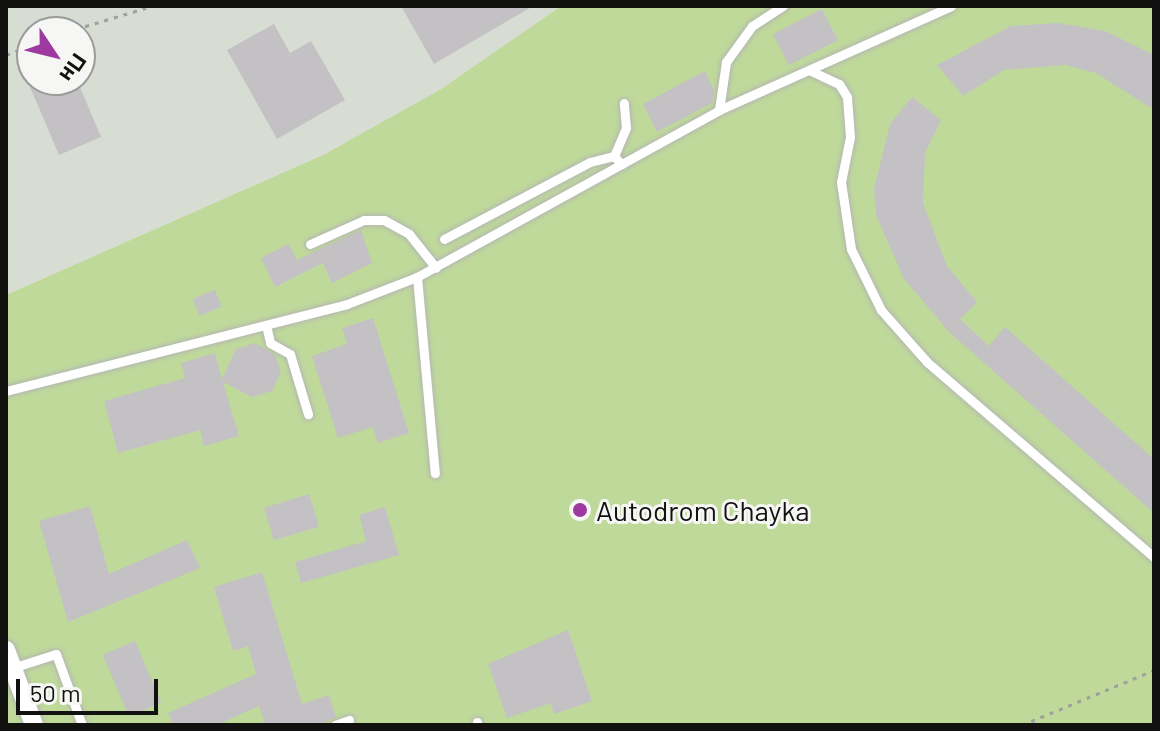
<!DOCTYPE html>
<meta charset="utf-8">
<style>
body{margin:0}
#map{position:relative;width:1160px;height:731px;overflow:hidden;background:#e8eae6;font-family:Barlow,sans-serif}
div>[style]{position:absolute}
.built>*{inset:0;background:#d8ddd3}
.green>*{inset:0;background:#bfd99b}
.building>*{inset:0;background:#c4c1c4;transform-origin:0 0}
.path>*{height:3px;margin-top:-1.5px;transform-origin:0;background:repeating-linear-gradient(90deg,#a0a19e 0 4px,transparent 0 10px)}
.roads{filter:drop-shadow(0 0 2px #b4b6b2) drop-shadow(0 0 2px #b4b6b2)}
.lane>*{height:9px;margin:-4.5px;padding:0 4.5px;transform-origin:4.5px;border-radius:4.5px;background:#fff}
.street>*{height:18px;margin:-9px;padding:0 9px;transform-origin:9px;border-radius:9px;background:#fff}
.dots>*{width:22px;height:22px;translate:-50% -50%;box-sizing:border-box;border:4px solid #f6f7f4;border-radius:50%}
span{translate:-50% -50%;white-space:nowrap;text-align:center;line-height:1.15;-webkit-text-stroke:6px #f6f7f4;paint-order:stroke}
.poi-label{font-size:28px;color:#111110}
.left{translate:0 -50%;text-align:left}
.frame{position:absolute;inset:0;border:8px solid #111110;pointer-events:none}
.north{position:absolute;left:16px;top:16px;width:80px;height:80px;box-sizing:border-box;background:#f6f7f4;border:2px solid #9a9b99;border-radius:50%;rotate:125deg;font-size:22px;font-weight:700;line-height:32px;text-align:center;color:#111110}
.north::after{content:'';display:block;margin:auto;width:28px;height:36px;background:#9d399f;clip-path:polygon(50% 0,100% 100%,50% 72%,0 100%)}
.scale{position:absolute;left:16px;top:679px;width:142px;height:36px;box-sizing:border-box;border:4px solid #111110;border-top:0;padding-left:10px;font-size:24px;line-height:28px;white-space:nowrap;color:#111110;-webkit-text-stroke:6px #f6f7f4;paint-order:stroke}
</style>
<div id="map">
<div class="built">
<i style="clip-path:polygon(evenodd,6px 6px,561px 6px,441px 89px,325px 154px,6px 295px,6px 6px,32px 32px,80px 32px,80px 80px,32px 80px,32px 32px)"></i>
</div>
<div class="green">
<i style="clip-path:polygon(561px 6px,1154px 6px,1154px 725px,6px 725px,6px 295px,325px 154px,441px 89px)"></i>
</div>
<div class="building">
<i style="clip-path:polygon(401px 6px,533px 6px,434px 64px)"></i>
<i style="left:822px;top:9px;width:35px;height:55px;rotate:63deg"></i>
<i style="clip-path:polygon(1058px 23px,1105px 31px,1154px 55px,1154px 110px,1096px 73px,1065px 65px,1004px 70px,963px 96px,937px 65px,1011px 26px)"></i>
<i style="clip-path:polygon(274px 24px,290px 53px,311px 41px,345px 100px,277px 139px,227px 50px)"></i>
<i style="clip-path:polygon(705px 71px,714px 90px,712px 103px,657px 132px,643px 104px)"></i>
<i style="clip-path:polygon(27px 80px,77px 80px,101px 137px,59px 155px)"></i>
<i style="clip-path:polygon(912px 97px,941px 120px,925px 153px,923px 203px,947px 266px,977px 302px,960px 319px,989px 346px,1005px 327px,1154px 459px,1154px 513px,949px 332px,904px 279px,876px 215px,874px 189px,890px 124px)"></i>
<i style="clip-path:polygon(361px 230px,372px 263px,332px 283px,323px 263px,275px 287px,261px 258px,289px 244px,297px 260px)"></i>
<i style="left:215px;top:290px;width:18px;height:24px;rotate:68deg"></i>
<i style="clip-path:polygon(373px 318px,409px 433px,378px 443px,373px 427px,338px 438px,312px 356px,347px 344px,342px 328px)"></i>
<i style="clip-path:polygon(255px 343px,275px 355px,281px 372px,272px 391px,252px 397px,223px 382px,239px 436px,204px 446px,200px 430px,118px 453px,104px 401px,185px 378px,181px 363px,215px 353px,222px 379px,236px 349px)"></i>
<i style="left:309px;top:494px;width:34px;height:47px;rotate:73deg"></i>
<i style="clip-path:polygon(90px 506px,109px 574px,187px 540px,200px 568px,68px 622px,39px 521px)"></i>
<i style="clip-path:polygon(385px 507px,399px 555px,301px 583px,295px 562px,366px 541px,359px 515px)"></i>
<i style="clip-path:polygon(262px 572px,302px 704px,329px 695px,336px 717px,320px 725px,265px 725px,259px 706px,217px 725px,173px 725px,168px 713px,256px 674px,248px 646px,233px 651px,214px 587px)"></i>
<i style="clip-path:polygon(568px 630px,592px 701px,554px 714px,551px 703px,507px 718px,488px 664px)"></i>
<i style="left:135px;top:641px;width:67px;height:35px;rotate:67deg"></i>
</div>
<div class="path">
<i style="left:66px;top:32px;width:90px;rotate:-16.8deg"></i>
<i style="left:6px;top:55px;width:28px;rotate:-21deg"></i>
<i style="left:1022px;top:725px;width:143px;rotate:-22.6deg"></i>
</div>
<div class="roads">
<div class="lane">
<i style="left:811px;top:71px;width:31px;rotate:25deg"></i>
<i style="left:839px;top:84px;width:15px;rotate:58deg"></i>
<i style="left:847px;top:97px;width:40px;rotate:85.7deg"></i>
<i style="left:850px;top:137px;width:46px;rotate:101.3deg"></i>
<i style="left:841px;top:182px;width:68px;rotate:81.5deg"></i>
<i style="left:851px;top:249px;width:68px;rotate:63.8deg"></i>
<i style="left:881px;top:310px;width:69px;rotate:48.5deg"></i>
<i style="left:927px;top:362px;width:299px;rotate:40.7deg"></i>
<i style="left:719px;top:110px;width:49px;rotate:-81.7deg"></i>
<i style="left:726px;top:62px;width:44px;rotate:-54.2deg"></i>
<i style="left:752px;top:26px;width:37px;rotate:-33deg"></i>
<i style="left:614px;top:156px;width:30px;rotate:-67deg"></i>
<i style="left:626px;top:128px;width:25px;rotate:-95deg"></i>
<i style="left:444px;top:239px;width:165px;rotate:-27.8deg"></i>
<i style="left:590px;top:162px;width:25px;rotate:-14deg"></i>
<i style="left:614px;top:156px;width:11px;rotate:49deg"></i>
<i style="left:310px;top:244px;width:59px;rotate:-24deg"></i>
<i style="left:364px;top:220px;width:20px"></i>
<i style="left:384px;top:220px;width:29px;rotate:29deg"></i>
<i style="left:409px;top:234px;width:43px;rotate:51.5deg"></i>
<i style="left:417px;top:277px;width:197px;rotate:84.8deg"></i>
<i style="left:266px;top:325px;width:18px;rotate:77deg"></i>
<i style="left:270px;top:343px;width:23px;rotate:29deg"></i>
<i style="left:290px;top:354px;width:63px;rotate:73.3deg"></i>
<i style="left:6px;top:391px;width:352px;rotate:-14.3deg"></i>
<i style="left:347px;top:304px;width:75px;rotate:-21.1deg"></i>
<i style="left:417px;top:277px;width:345px;rotate:-28.9deg"></i>
<i style="left:719px;top:110px;width:254px;rotate:-24.1deg"></i>
<i style="left:12px;top:668px;width:46px;rotate:-17.7deg"></i>
<i style="left:56px;top:654px;width:76px;rotate:69.9deg"></i>
<i style="left:477px;top:722px;width:3px;rotate:90deg"></i>
<i style="left:335px;top:725px;width:15px;rotate:-20deg"></i>
</div>
<div class="street">
<i style="left:6px;top:650px;width:80px;rotate:69.5deg"></i>
</div>
</div>
<div class="dots">
<i style="left:580px;top:510px;background:#9d399f"></i>
</div>
<div class="poi-label">
<span class="left" style="left:596px;top:510px">Autodrom Chayka</span>
</div>
<div class="frame"></div>
<div class="north">Пн</div>
<div class="scale">50 m</div>
</div>
